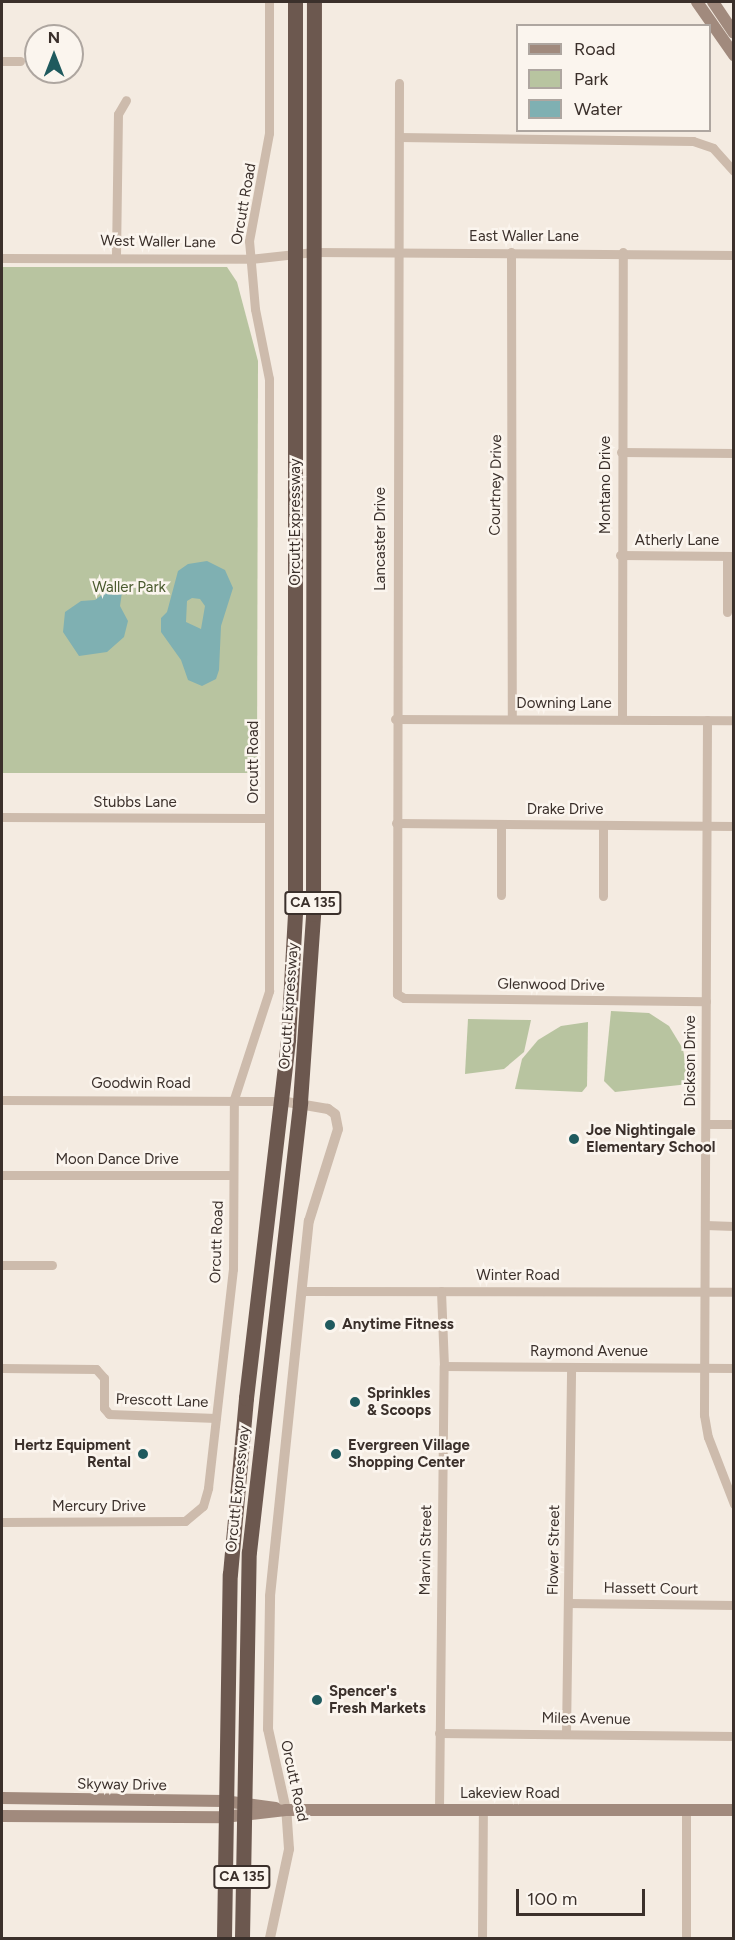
<!DOCTYPE html>
<style>
body{margin:0}
#map{position:relative;width:735px;height:1940px;overflow:hidden;background:#f4ebe1;font-family:Figtree,sans-serif}
div>[style]{position:absolute}
.green>*{inset:0;background:#b8c4a0}
.water>*{inset:0;background:#7fb0b2}
.minor>*{height:9px;margin:-4.5px;padding:0 4.5px;transform-origin:4.5px;border-radius:4.5px;background:#cdbbac}
.tertiary>*{height:10px;margin:-5px;padding:0 5px;transform-origin:5px;border-radius:5px;background:#cdbbac}
.secondary>*{height:12px;margin:-6px;padding:0 6px;transform-origin:6px;border-radius:6px;background:#a18a7d}
.trunk>*{height:15px;margin:-7.5px;padding:0 7.5px;transform-origin:7.5px;border-radius:7.5px;background:#6c584f}
.dots>*{width:16px;height:16px;translate:-50% -50%;box-sizing:border-box;border:3px solid #fbf5ee;border-radius:50%}
span{translate:-50% -50%;white-space:nowrap;text-align:center;line-height:1.15;-webkit-text-stroke:5px #fbf5ee;paint-order:stroke}
.shield-label span{padding:2px 4px;background:#fbf5ee;border:2px solid;border-radius:4px;-webkit-text-stroke-width:0}
.shield-label{font-size:14px;color:#3b302b;font-weight:700}
.street-label{font-size:15px;color:#3b302b}
.park-label{font-size:15px;color:#4a5a2e}
.poi-label{font-size:15px;color:#3b302b;font-weight:700}
.left{translate:0 -50%;text-align:left}
.right{translate:-100% -50%;text-align:right}
.frame{position:absolute;inset:0;border:3px solid #3b302b;pointer-events:none}
.legend{position:absolute;left:516px;top:24px;width:195px;height:108px;box-sizing:border-box;background:#fbf5ee;border:2px solid #aea6a0;margin:0;padding:8px 10px;list-style:none;font-size:18px;color:#3b302b}
.legend li{display:flex;align-items:center;gap:12px;height:30px}
.legend b{width:30px;border:2px solid #aea6a0}
.north{position:absolute;left:24px;top:24px;width:60px;height:60px;box-sizing:border-box;background:#fbf5ee;border:2px solid #aea6a0;border-radius:50%;rotate:0deg;font-size:16px;font-weight:700;line-height:24px;text-align:center;color:#3b302b}
.north::after{content:'';display:block;margin:auto;width:21px;height:27px;background:#1f5a5e;clip-path:polygon(50% 0,100% 100%,50% 72%,0 100%)}
.scale{position:absolute;left:516px;top:1889px;width:129px;height:27px;box-sizing:border-box;border:3px solid #3b302b;border-top:0;padding-left:8px;font-size:18px;line-height:21px;white-space:nowrap;color:#3b302b;-webkit-text-stroke:4px #fbf5ee;paint-order:stroke}
</style>
<div id="map">
<div class="green">
<i style="clip-path:polygon(2px 267px,227px 267px,237px 282px,258px 361px,257px 773px,2px 773px)"></i>
<i style="clip-path:polygon(611px 1011px,649px 1013px,669px 1026px,683px 1049px,689px 1084px,615px 1092px,604px 1081px)"></i>
<i style="clip-path:polygon(468px 1019px,531px 1020px,524px 1052px,504px 1069px,465px 1074px)"></i>
<i style="clip-path:polygon(588px 1022px,587px 1086px,582px 1092px,515px 1089px,522px 1059px,538px 1040px,561px 1026px)"></i>
</div>
<div class="water">
<i style="clip-path:polygon(evenodd,207px 561px,225px 570px,233px 588px,221px 626px,219px 670px,216px 679px,202px 686px,188px 680px,181px 660px,161px 632px,161px 618px,167px 612px,178px 571px,188px 564px,207px 561px,192px 598px,200px 599px,205px 606px,201px 629px,186px 622px,187px 601px,192px 598px)"></i>
<i style="clip-path:polygon(119px 582px,123px 585px,120px 606px,128px 621px,124px 637px,107px 652px,79px 656px,63px 632px,65px 612px,81px 601px,95px 600px)"></i>
</div>
<div class="minor">
<i style="left:2px;top:61px;width:18px"></i>
<i style="left:399px;top:83px;width:911px;rotate:90.13deg"></i>
<i style="left:397px;top:994px;width:8px;rotate:30deg"></i>
<i style="left:404px;top:998px;width:302px;rotate:0.6deg"></i>
<i style="left:399px;top:137px;width:294px;rotate:0.8deg"></i>
<i style="left:693px;top:141px;width:21px;rotate:19deg"></i>
<i style="left:713px;top:148px;width:31px;rotate:48deg"></i>
<i style="left:511px;top:252px;width:467px;rotate:89.9deg"></i>
<i style="left:116px;top:256px;width:142px;rotate:-89.2deg"></i>
<i style="left:118px;top:114px;width:16px;rotate:-60deg"></i>
<i style="left:2px;top:258px;width:248px;rotate:0.2deg"></i>
<i style="left:250px;top:259px;width:64px;rotate:-6.2deg"></i>
<i style="left:314px;top:252px;width:420px;rotate:0.4deg"></i>
<i style="left:621px;top:452px;width:113px;rotate:0.5deg"></i>
<i style="left:620px;top:555px;width:114px;rotate:0.5deg"></i>
<i style="left:727px;top:612px;width:56px;rotate:-90deg"></i>
<i style="left:395px;top:719px;width:339px;rotate:0.2deg"></i>
<i style="left:622px;top:719px;width:467px;rotate:-89.9deg"></i>
<i style="left:707px;top:720px;width:695px;rotate:90.25deg"></i>
<i style="left:704px;top:1415px;width:22px;rotate:80deg"></i>
<i style="left:708px;top:1437px;width:72px;rotate:68.8deg"></i>
<i style="left:2px;top:817px;width:267px;rotate:0.2deg"></i>
<i style="left:396px;top:823px;width:338px;rotate:0.5deg"></i>
<i style="left:603px;top:825px;width:71px;rotate:90deg"></i>
<i style="left:501px;top:895px;width:71px;rotate:-90deg"></i>
<i style="left:2px;top:1100px;width:279px;rotate:0.2deg"></i>
<i style="left:706px;top:1124px;width:28px"></i>
<i style="left:2px;top:1175px;width:231px"></i>
<i style="left:705px;top:1225px;width:29px;rotate:2deg"></i>
<i style="left:2px;top:1265px;width:50px"></i>
<i style="left:303px;top:1291px;width:431px;rotate:0.1deg"></i>
<i style="left:444px;top:1366px;width:290px;rotate:0.4deg"></i>
<i style="left:2px;top:1368px;width:94px;rotate:0.6deg"></i>
<i style="left:96px;top:1369px;width:12px;rotate:48deg"></i>
<i style="left:104px;top:1378px;width:30px;rotate:90deg"></i>
<i style="left:104px;top:1408px;width:8px;rotate:50deg"></i>
<i style="left:109px;top:1414px;width:107px;rotate:2.1deg"></i>
<i style="left:2px;top:1522px;width:183px;rotate:-0.3deg"></i>
<i style="left:185px;top:1521px;width:23px;rotate:-40deg"></i>
<i style="left:203px;top:1506px;width:19px;rotate:-74deg"></i>
<i style="left:208px;top:1488px;width:220px;rotate:-83.5deg"></i>
<i style="left:233px;top:1269px;width:170px;rotate:-89.7deg"></i>
<i style="left:234px;top:1099px;width:114px;rotate:-72deg"></i>
<i style="left:269px;top:991px;width:612px;rotate:-90deg"></i>
<i style="left:269px;top:379px;width:71px;rotate:-101.3deg"></i>
<i style="left:255px;top:309px;width:68px;rotate:-95deg"></i>
<i style="left:249px;top:241px;width:110px;rotate:-79.5deg"></i>
<i style="left:269px;top:133px;width:131px;rotate:-90deg"></i>
<i style="left:568px;top:1603px;width:166px;rotate:0.7deg"></i>
<i style="left:439px;top:1733px;width:295px;rotate:0.6deg"></i>
<i style="left:566px;top:1734px;width:367px;rotate:-89.2deg"></i>
<i style="left:439px;top:1809px;width:443px;rotate:-89.4deg"></i>
<i style="left:444px;top:1366px;width:75px;rotate:-92.3deg"></i>
<i style="left:482px;top:1938px;width:129px;rotate:-89.6deg"></i>
<i style="left:686px;top:1938px;width:128px;rotate:-90deg"></i>
</div>
<div class="tertiary">
<i style="left:270px;top:1938px;width:91px;rotate:-77.9deg"></i>
<i style="left:289px;top:1849px;width:39px;rotate:-94deg"></i>
<i style="left:286px;top:1810px;width:83px;rotate:-102.5deg"></i>
<i style="left:268px;top:1729px;width:133px;rotate:-89.1deg"></i>
<i style="left:270px;top:1596px;width:377px;rotate:-84.1deg"></i>
<i style="left:309px;top:1221px;width:96px;rotate:-72.5deg"></i>
<i style="left:338px;top:1129px;width:15px;rotate:-101deg"></i>
<i style="left:335px;top:1114px;width:9px;rotate:-144deg"></i>
<i style="left:328px;top:1109px;width:48px;rotate:-170.3deg"></i>
</div>
<div class="secondary">
<i style="left:697px;top:2px;width:65px;rotate:55.1deg"></i>
<i style="left:713px;top:2px;width:37px;rotate:56deg"></i>
<i style="left:2px;top:1798px;width:222px;rotate:0.8deg"></i>
<i style="left:224px;top:1801px;width:52px;rotate:7.7deg"></i>
<i style="left:2px;top:1816px;width:222px;rotate:0.3deg"></i>
<i style="left:224px;top:1817px;width:62px;rotate:-6.4deg"></i>
<i style="left:286px;top:1810px;width:448px"></i>
</div>
<div class="trunk">
<i style="left:224px;top:1938px;width:364px;rotate:-89.1deg"></i>
<i style="left:230px;top:1574px;width:177px;rotate:-84.8deg"></i>
<i style="left:246px;top:1398px;width:361px;rotate:-83.3deg"></i>
<i style="left:288px;top:1039px;width:127px;rotate:-86.8deg"></i>
<i style="left:295px;top:912px;width:910px;rotate:-90deg"></i>
<i style="left:242px;top:1938px;width:386px;rotate:-89deg"></i>
<i style="left:249px;top:1552px;width:453px;rotate:-83.5deg"></i>
<i style="left:300px;top:1102px;width:188px;rotate:-86deg"></i>
<i style="left:313px;top:914px;width:912px;rotate:-89.94deg"></i>
</div>
<div class="dots">
<i style="left:574px;top:1139px;background:#1f5a5e"></i>
<i style="left:330px;top:1325px;background:#1f5a5e"></i>
<i style="left:355px;top:1402px;background:#1f5a5e"></i>
<i style="left:143px;top:1454px;background:#1f5a5e"></i>
<i style="left:336px;top:1454px;background:#1f5a5e"></i>
<i style="left:317px;top:1700px;background:#1f5a5e"></i>
</div>
<div class="shield-label">
<span style="left:313px;top:903px">CA 135</span>
<span style="left:242px;top:1877px">CA 135</span>
</div>
<div class="street-label">
<span style="left:244px;top:204px;rotate:-80deg">Orcutt Road</span>
<span style="left:524px;top:237px">East Waller Lane</span>
<span style="left:158px;top:242px;rotate:1deg">West Waller Lane</span>
<span style="left:496px;top:485px;rotate:-89deg">Courtney Drive</span>
<span style="left:606px;top:485px;rotate:-90deg">Montano Drive</span>
<span style="left:296px;top:522px;rotate:-90deg">Orcutt Expressway</span>
<span style="left:381px;top:539px;rotate:-90deg">Lancaster Drive</span>
<span style="left:677px;top:541px">Atherly Lane</span>
<span style="left:564px;top:704px">Downing Lane</span>
<span style="left:254px;top:762px;rotate:-90deg">Orcutt Road</span>
<span style="left:135px;top:803px">Stubbs Lane</span>
<span style="left:565px;top:810px">Drake Drive</span>
<span style="left:551px;top:985px;rotate:1deg">Glenwood Drive</span>
<span style="left:289px;top:1006px;rotate:-86deg">Orcutt Expressway</span>
<span style="left:691px;top:1061px;rotate:-90deg">Dickson Drive</span>
<span style="left:141px;top:1084px">Goodwin Road</span>
<span style="left:117px;top:1160px">Moon Dance Drive</span>
<span style="left:217px;top:1242px;rotate:-88deg">Orcutt Road</span>
<span style="left:518px;top:1276px">Winter Road</span>
<span style="left:589px;top:1352px">Raymond Avenue</span>
<span style="left:162px;top:1401px;rotate:2deg">Prescott Lane</span>
<span style="left:238px;top:1489px;rotate:-84deg">Orcutt Expressway</span>
<span style="left:99px;top:1507px">Mercury Drive</span>
<span style="left:426px;top:1550px;rotate:-89deg">Marvin Street</span>
<span style="left:554px;top:1550px;rotate:-89deg">Flower Street</span>
<span style="left:651px;top:1589px;rotate:1deg">Hassett Court</span>
<span style="left:586px;top:1719px;rotate:1deg">Miles Avenue</span>
<span style="left:294px;top:1781px;rotate:78deg">Orcutt Road</span>
<span style="left:122px;top:1785px;rotate:1deg">Skyway Drive</span>
<span style="left:510px;top:1794px">Lakeview Road</span>
</div>
<div class="park-label">
<span style="left:129px;top:588px">Waller Park</span>
</div>
<div class="poi-label">
<span class="left" style="left:586px;top:1139px">Joe Nightingale<br>Elementary School</span>
<span class="left" style="left:342px;top:1325px">Anytime Fitness</span>
<span class="left" style="left:367px;top:1402px">Sprinkles<br>&amp; Scoops</span>
<span class="right" style="left:131px;top:1454px">Hertz Equipment<br>Rental</span>
<span class="left" style="left:348px;top:1454px">Evergreen Village<br>Shopping Center</span>
<span class="left" style="left:329px;top:1700px">Spencer's<br>Fresh Markets</span>
</div>
<div class="frame"></div>
<ul class="legend">
<li><b style="height:8px;background:#a18a7d"></b>Road</li>
<li><b style="height:16px;background:#b8c4a0"></b>Park</li>
<li><b style="height:16px;background:#7fb0b2"></b>Water</li>
</ul>
<div class="north">N</div>
<div class="scale">100 m</div>
</div>
